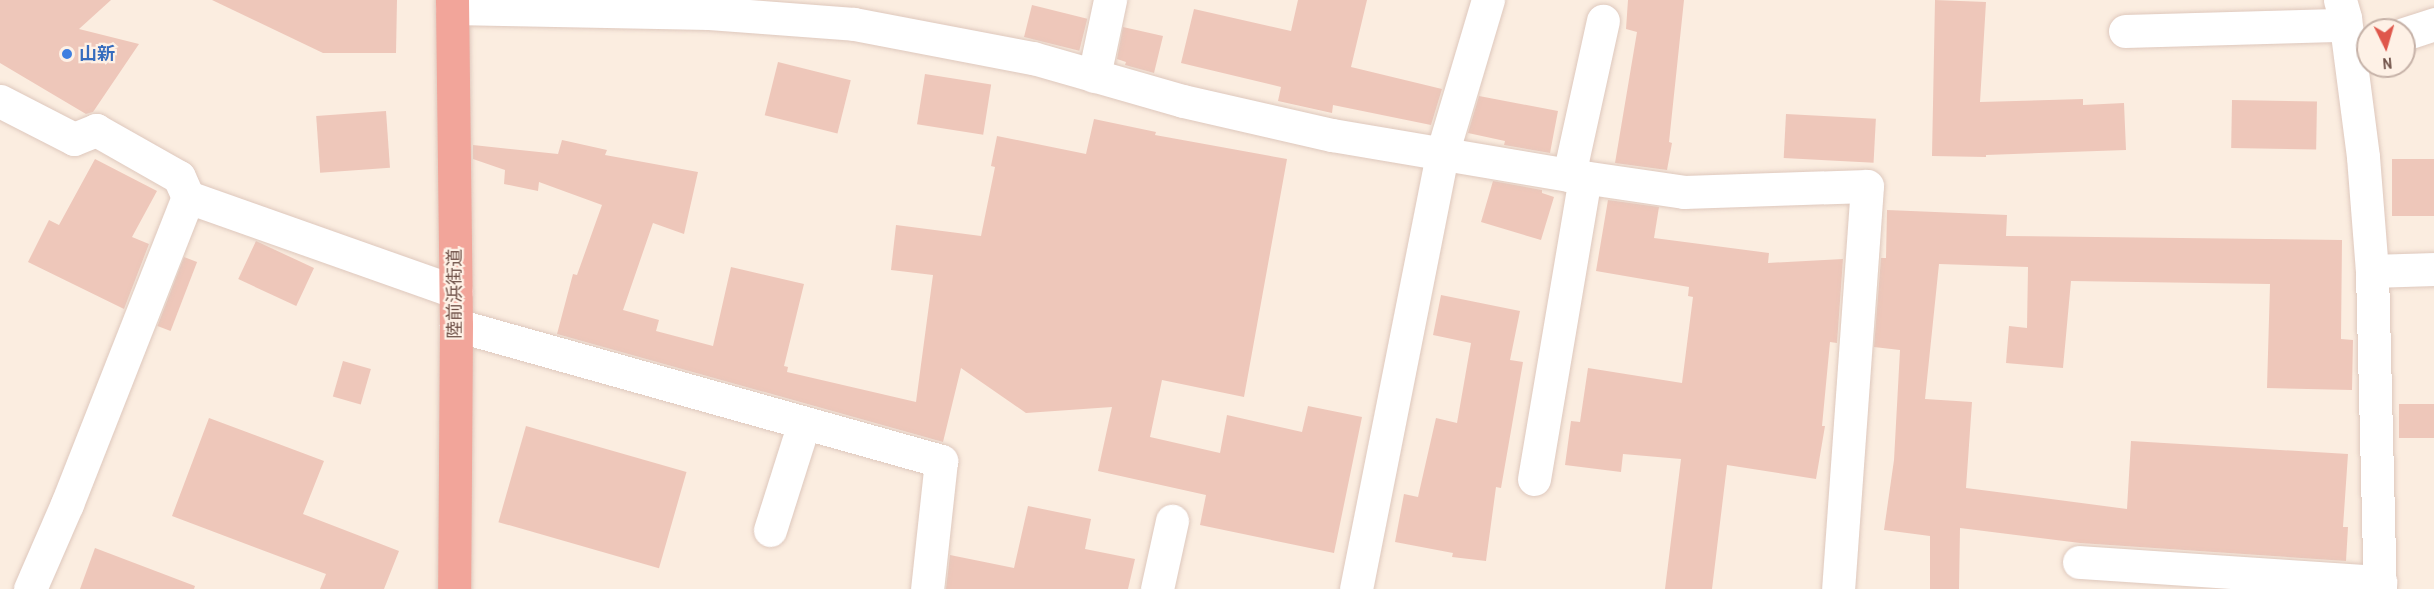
<!DOCTYPE html>
<meta charset="utf-8">
<style>
body{margin:0}
#map{position:relative;width:2434px;height:589px;overflow:hidden;background:#fbede0;font-family:"Archivo Narrow","Noto Sans JP",sans-serif}
div>[style]{position:absolute}
.building>*{inset:0;background:#eec7ba;transform-origin:0 0}
.roads{filter:drop-shadow(0 0 2px #dec8bd) drop-shadow(0 0 2px #dec8bd)}
.minor>*{height:33px;margin:-16.5px;padding:0 16.5px;transform-origin:16.5px;border-radius:16.5px;background:#fff}
.highway>*{height:33px;margin:-16.5px;padding:0 16.5px;transform-origin:16.5px;border-radius:16.5px;background:#f2a59a}
.dots>*{width:16px;height:16px;translate:-50% -50%;box-sizing:border-box;border:3px solid #fef1e6;border-radius:50%}
span{translate:-50% -50%;white-space:nowrap;text-align:center;line-height:1.15;-webkit-text-stroke:4.5px #fef1e6;paint-order:stroke}
.shop-label{font-size:18px;color:#366cbe;font-weight:700}
.left{translate:0 -50%;text-align:left}
.street-label{font-size:18px;color:#705249}
.north{position:absolute;left:2356px;top:18px;width:60px;height:60px;box-sizing:border-box;background:#fef1e6;border:2px solid #c5b1a7;border-radius:50%;rotate:175deg;font-size:16px;font-weight:700;line-height:24px;text-align:center;color:#705249}
.north::after{content:'';display:block;margin:auto;width:21px;height:27px;background:#df574b;clip-path:polygon(50% 0,100% 100%,50% 72%,0 100%)}
</style>
<div id="map">
<div class="building">
<i style="clip-path:polygon(0 0,111px 0,79px 29px,139px 44px,93px 112px,86px 114px,0 63px)"></i>
<i style="clip-path:polygon(212px 0,397px 0,396px 53px,323px 53px)"></i>
<i style="clip-path:polygon(1298px 0,1367px 0,1351px 67px,1442px 89px,1431px 125px,1333px 105px,1332px 113px,1278px 101px,1281px 87px,1181px 63px,1194px 9px,1291px 31px)"></i>
<i style="clip-path:polygon(1628px 0,1684px 0,1669px 142px,1672px 143px,1667px 170px,1615px 163px,1637px 32px,1626px 29px)"></i>
<i style="clip-path:polygon(1935px 0,1986px 2px,1980px 102px,2083px 99px,2083px 105px,2124px 103px,2126px 150px,1986px 155px,1986px 157px,1932px 156px)"></i>
<i style="left:1032px;top:5px;width:57px;height:33px;rotate:14deg"></i>
<i style="clip-path:polygon(1123px 27px,1163px 36px,1154px 73px,1125px 65px,1126px 62px,1117px 59px)"></i>
<i style="left:778px;top:62px;width:75px;height:55px;rotate:14deg"></i>
<i style="left:925px;top:74px;width:67px;height:51px;rotate:9deg"></i>
<i style="clip-path:polygon(1479px 96px,1558px 111px,1550px 153px,1504px 145px,1505px 141px,1468px 133px)"></i>
<i style="left:2232px;top:100px;width:85px;height:48px;rotate:1deg"></i>
<i style="left:386px;top:111px;width:57px;height:70px;rotate:86deg"></i>
<i style="left:1786px;top:114px;width:90px;height:44px;rotate:3deg"></i>
<i style="clip-path:polygon(1094px 119px,1156px 132px,1155px 135px,1287px 159px,1244px 397px,1162px 380px,1150px 437px,1220px 453px,1227px 415px,1302px 432px,1308px 406px,1362px 417px,1334px 553px,1200px 525px,1206px 495px,1098px 471px,1112px 407px,1026px 413px,961px 368px,943px 442px,557px 334px,573px 274px,577px 275px,602px 205px,539px 182px,538px 191px,504px 184px,505px 170px,473px 159px,473px 145px,558px 154px,562px 140px,607px 150px,605px 155px,698px 172px,684px 234px,653px 223px,623px 310px,659px 320px,656px 331px,713px 346px,731px 267px,804px 284px,784px 366px,788px 367px,787px 372px,916px 402px,933px 275px,891px 270px,896px 225px,981px 236px,995px 167px,991px 166px,997px 136px,1086px 154px)"></i>
<i style="clip-path:polygon(95px 159px,157px 191px,132px 237px,149px 244px,124px 309px,28px 262px,49px 220px,59px 225px)"></i>
<i style="left:2434px;top:159px;width:57px;height:42px;rotate:90deg"></i>
<i style="clip-path:polygon(1493px 181px,1542px 190px,1542px 193px,1554px 197px,1541px 240px,1481px 222px)"></i>
<i style="clip-path:polygon(1608px 200px,1659px 207px,1654px 238px,1769px 253px,1768px 263px,1843px 259px,1837px 343px,1830px 342px,1822px 426px,1825px 426px,1816px 479px,1727px 465px,1712px 589px,1665px 589px,1681px 459px,1623px 454px,1621px 472px,1565px 465px,1571px 421px,1580px 422px,1588px 368px,1682px 383px,1693px 297px,1688px 296px,1689px 287px,1596px 271px)"></i>
<i style="clip-path:polygon(1887px 210px,2007px 215px,2006px 236px,2342px 240px,2341px 339px,2353px 340px,2352px 390px,2267px 388px,2270px 284px,2071px 281px,2063px 368px,2006px 363px,2009px 326px,2027px 328px,2028px 267px,1939px 264px,1925px 399px,1972px 402px,1966px 488px,2127px 509px,2131px 441px,2348px 454px,2343px 527px,2348px 527px,2346px 561px,2080px 543px,1960px 528px,1959px 589px,1930px 589px,1930px 536px,1884px 530px,1894px 460px,1900px 350px,1874px 347px,1881px 258px,1886px 258px)"></i>
<i style="left:256px;top:241px;width:64px;height:42px;rotate:25deg"></i>
<i style="left:184px;top:257px;width:14px;height:74px;rotate:21deg"></i>
<i style="clip-path:polygon(1441px 295px,1520px 311px,1510px 360px,1523px 362px,1501px 488px,1496px 487px,1486px 561px,1452px 557px,1453px 553px,1395px 542px,1404px 494px,1418px 497px,1436px 418px,1457px 423px,1471px 343px,1433px 335px)"></i>
<i style="left:343px;top:361px;width:29px;height:37px;rotate:16deg"></i>
<i style="left:2434px;top:404px;width:34px;height:35px;rotate:90deg"></i>
<i style="clip-path:polygon(209px 418px,324px 461px,303px 514px,399px 551px,384px 589px,320px 589px,326px 574px,172px 516px)"></i>
<i style="left:526px;top:426px;width:167px;height:100px;rotate:16deg"></i>
<i style="clip-path:polygon(1028px 506px,1091px 519px,1085px 549px,1135px 559px,1128px 589px,946px 589px,950px 555px,1014px 568px)"></i>
<i style="clip-path:polygon(95px 548px,195px 586px,194px 589px,80px 589px)"></i>
</div>
<div class="roads">
<div class="minor">
<i style="left:2340px;top:0;width:19px;rotate:74deg"></i>
<i style="left:2345px;top:18px;width:140px;rotate:82.6deg"></i>
<i style="left:2363px;top:157px;width:114px;rotate:85.5deg"></i>
<i style="left:2372px;top:271px;width:318px;rotate:88.6deg"></i>
<i style="left:452px;top:8px;width:257px;rotate:1.1deg"></i>
<i style="left:709px;top:13px;width:145px;rotate:4.3deg"></i>
<i style="left:854px;top:24px;width:182px;rotate:10.8deg"></i>
<i style="left:1033px;top:58px;width:156px;rotate:16deg"></i>
<i style="left:1183px;top:101px;width:153px;rotate:12.9deg"></i>
<i style="left:1332px;top:135px;width:240px;rotate:9.6deg"></i>
<i style="left:1569px;top:175px;width:116px;rotate:8.4deg"></i>
<i style="left:1684px;top:192px;width:183px;rotate:-1.9deg"></i>
<i style="left:1867px;top:186px;width:404px;rotate:94.1deg"></i>
<i style="left:2125px;top:31px;width:220px;rotate:-1.6deg"></i>
<i style="left:2404px;top:34px;width:32px;rotate:-18deg"></i>
<i style="left:1094px;top:76px;width:78px;rotate:-78.1deg"></i>
<i style="left:0;top:101px;width:83px;rotate:27.2deg"></i>
<i style="left:74px;top:139px;width:24px;rotate:-22deg"></i>
<i style="left:96px;top:130px;width:95px;rotate:29.5deg"></i>
<i style="left:179px;top:177px;width:22px;rotate:66deg"></i>
<i style="left:1569px;top:175px;width:158px;rotate:-77.6deg"></i>
<i style="left:2372px;top:271px;width:62px;rotate:-1.8deg"></i>
<i style="left:456px;top:325px;width:504px;rotate:15.66deg"></i>
<i style="left:941px;top:461px;width:129px;rotate:96.2deg"></i>
<i style="left:1534px;top:479px;width:306px;rotate:-80.4deg"></i>
<i style="left:770px;top:530px;width:112px;rotate:-72.4deg"></i>
<i style="left:2079px;top:562px;width:302px;rotate:3.8deg"></i>
<i style="left:30px;top:589px;width:93px;rotate:-66.5deg"></i>
<i style="left:67px;top:504px;width:330px;rotate:-68.5deg"></i>
<i style="left:188px;top:197px;width:284px;rotate:19.5deg"></i>
<i style="left:1157px;top:589px;width:70px;rotate:-77.6deg"></i>
<i style="left:1356px;top:589px;width:443px;rotate:-78.8deg"></i>
<i style="left:1442px;top:154px;width:161px;rotate:-73.4deg"></i>
</div>
<div class="highway">
<i style="left:452px;top:0;width:325px;rotate:89.3deg"></i>
<i style="left:456px;top:325px;width:264px;rotate:90.4deg"></i>
</div>
</div>
<div class="dots">
<i style="left:67px;top:54px;background:#3f7fe0"></i>
</div>
<div class="shop-label">
<span class="left" style="left:79px;top:54px">山新</span>
</div>
<div class="street-label">
<span style="left:455px;top:294px;rotate:-90deg">陸前浜街道</span>
</div>
<div class="north">N</div>
</div>
